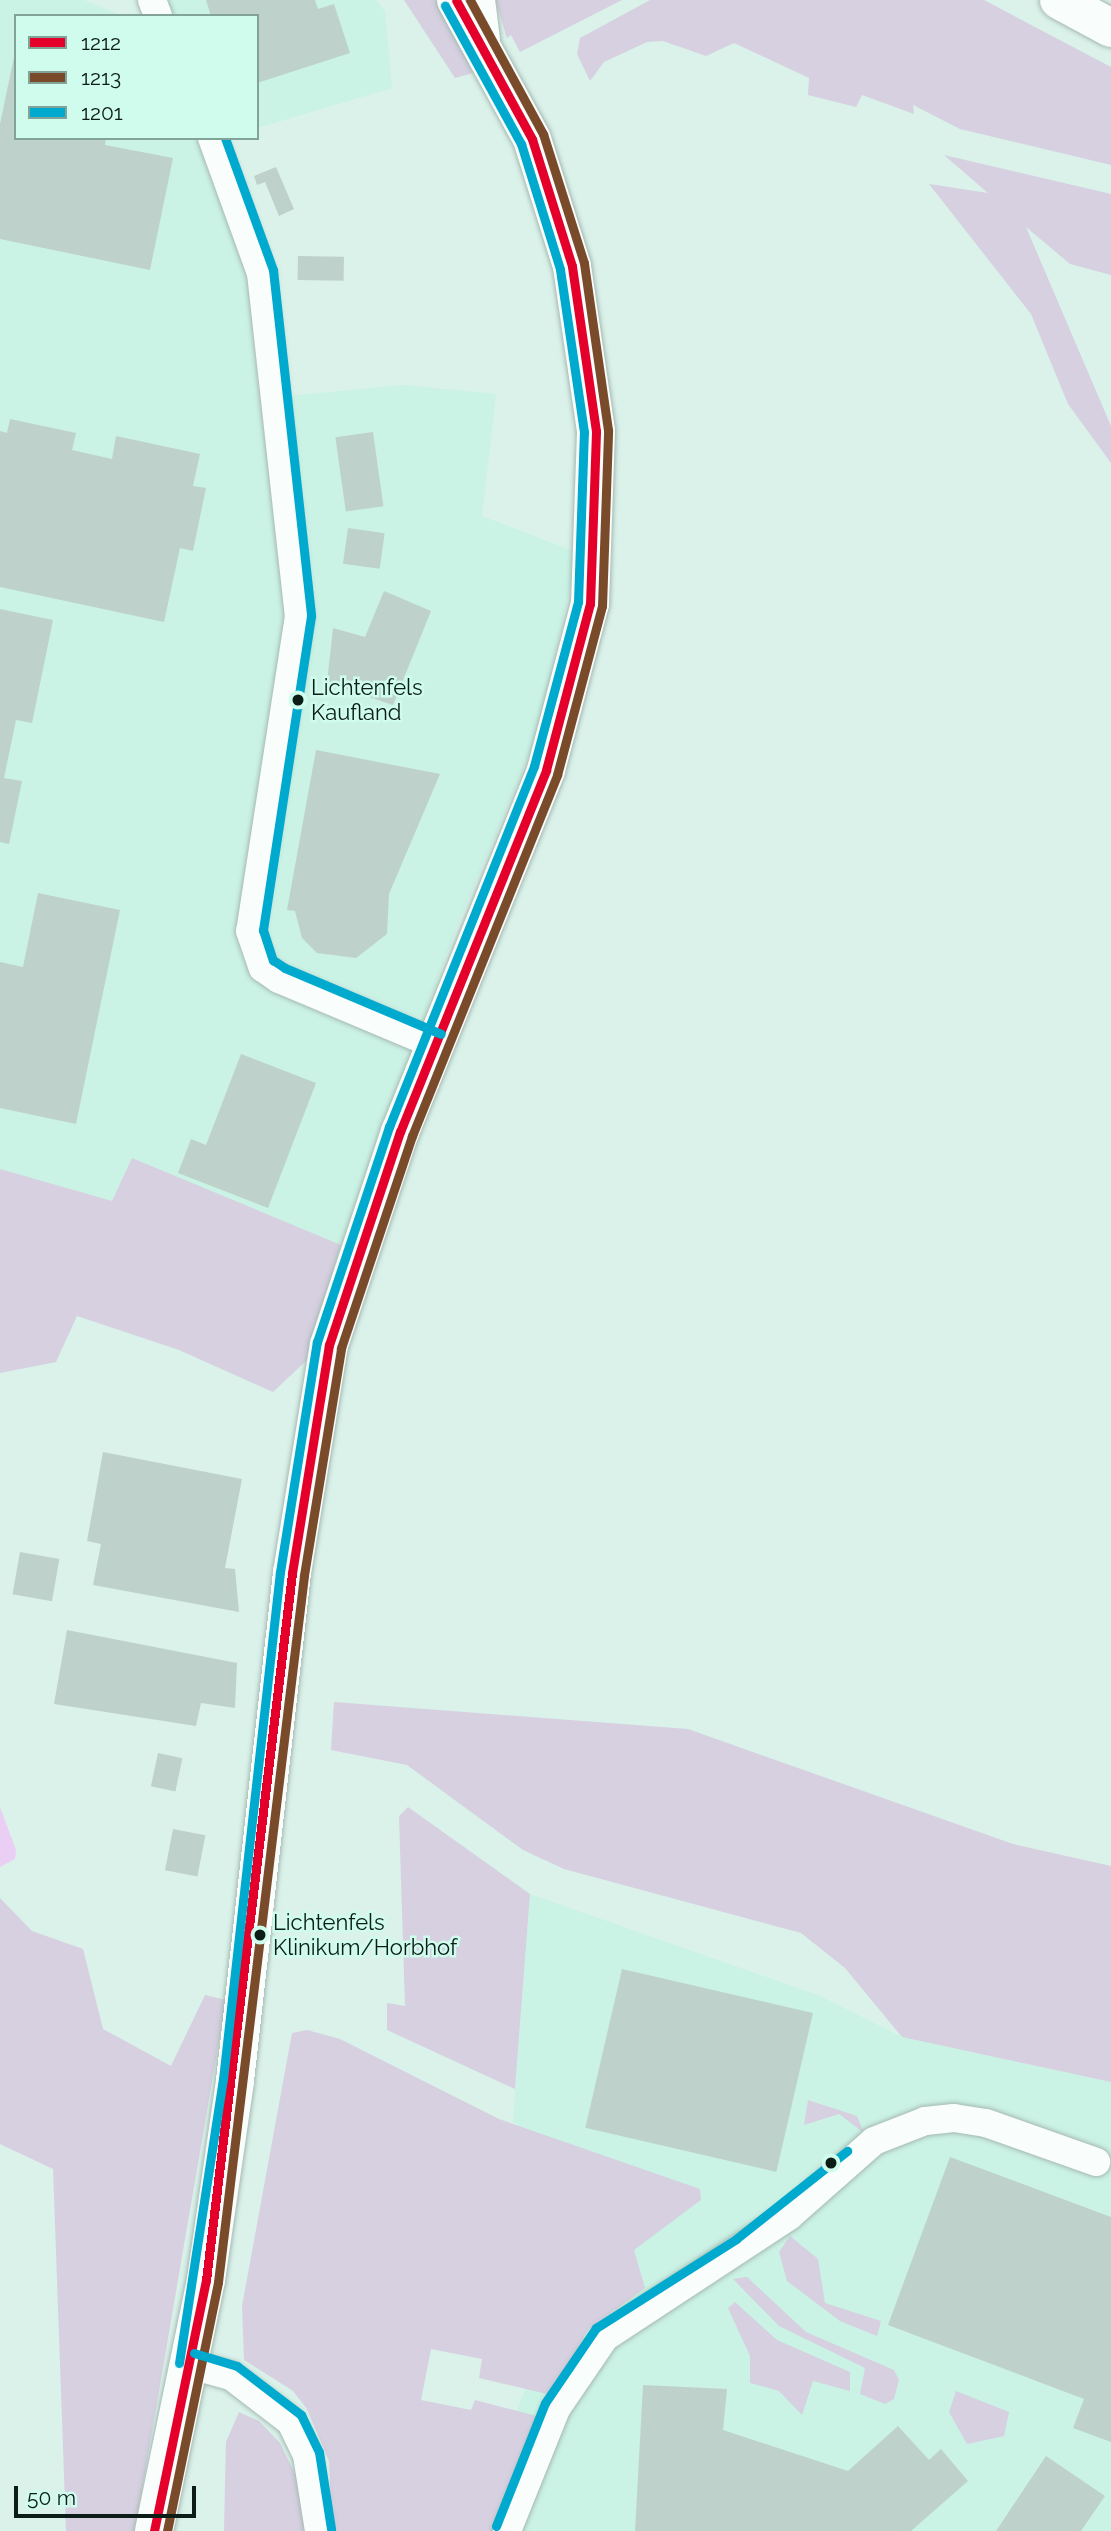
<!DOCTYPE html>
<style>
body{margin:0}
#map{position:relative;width:1111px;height:2531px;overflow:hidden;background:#daf2ea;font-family:Raleway,sans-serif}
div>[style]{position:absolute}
.built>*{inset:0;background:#caf2e5}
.green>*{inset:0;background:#d6d0e0}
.water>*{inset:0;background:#eacef3}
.building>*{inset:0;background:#bed2cb;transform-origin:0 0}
.roads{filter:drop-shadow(0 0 2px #a6b9b3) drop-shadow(0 0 2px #a6b9b3)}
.minor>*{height:28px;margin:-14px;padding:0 14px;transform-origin:14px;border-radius:14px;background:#f9fdfc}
.secondary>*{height:38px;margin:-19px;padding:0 19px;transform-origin:19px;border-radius:19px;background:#f9fdfc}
.trunk>*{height:38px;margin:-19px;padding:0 19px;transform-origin:19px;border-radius:19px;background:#f9fdfc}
.bus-1>*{height:9px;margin:-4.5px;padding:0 4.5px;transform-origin:4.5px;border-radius:4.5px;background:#e4002b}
.bus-2>*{height:9px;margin:-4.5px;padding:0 4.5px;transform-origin:4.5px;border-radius:4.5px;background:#7a4b2a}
.bus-3>*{height:9px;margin:-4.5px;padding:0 4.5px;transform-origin:4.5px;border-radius:4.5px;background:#00a9ce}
.dots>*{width:19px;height:19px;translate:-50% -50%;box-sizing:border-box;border:4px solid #cffced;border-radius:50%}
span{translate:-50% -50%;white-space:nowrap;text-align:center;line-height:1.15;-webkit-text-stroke:5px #cffced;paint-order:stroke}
.bus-label{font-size:22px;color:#0c1d18}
.left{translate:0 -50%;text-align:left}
.legend{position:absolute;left:14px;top:14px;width:245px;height:126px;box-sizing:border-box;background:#cffced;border:2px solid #81a398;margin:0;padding:9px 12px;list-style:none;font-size:21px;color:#0c1d18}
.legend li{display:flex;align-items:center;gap:14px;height:35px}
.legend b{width:35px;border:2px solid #81a398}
.scale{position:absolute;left:14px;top:2486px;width:182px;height:32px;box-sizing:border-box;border:4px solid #0c1d18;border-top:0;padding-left:9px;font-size:21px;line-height:24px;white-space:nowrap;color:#0c1d18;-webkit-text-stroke:5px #cffced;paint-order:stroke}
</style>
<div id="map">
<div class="built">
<i style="clip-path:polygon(0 0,84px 0,122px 16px,16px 16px,16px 138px,221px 138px,252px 312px,259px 399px,402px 385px,496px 394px,482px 516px,578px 553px,536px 739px,457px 926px,341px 1245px,132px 1158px,112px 1201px,0 1169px)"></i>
<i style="clip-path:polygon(157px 0,376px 0,385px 11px,392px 88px,257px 128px,257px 16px,140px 16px)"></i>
<i style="clip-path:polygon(530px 1894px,820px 1996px,902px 2037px,1111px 2082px,1111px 2531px,465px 2531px,614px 2182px,513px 2122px)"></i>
</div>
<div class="green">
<i style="clip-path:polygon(404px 0,435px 0,480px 71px,455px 78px)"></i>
<i style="clip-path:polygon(495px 0,622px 0,520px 52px,511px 35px,507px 38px)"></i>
<i style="clip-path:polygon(650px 0,984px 0,1111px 67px,1111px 165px,960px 129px,913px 105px,914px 114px,862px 95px,856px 107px,808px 95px,809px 78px,734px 43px,706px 56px,663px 41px,647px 42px,604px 62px,590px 81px,577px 54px,580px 38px)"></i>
<i style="clip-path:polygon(944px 155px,1111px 194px,1111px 275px,1070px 264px,1026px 227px,1111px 426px,1111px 463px,1068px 404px,1031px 314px,929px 184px,988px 193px)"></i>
<i style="clip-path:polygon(132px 1158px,341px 1245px,306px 1361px,273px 1392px,179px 1350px,77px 1316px,56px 1362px,0 1373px,0 1169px,112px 1201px)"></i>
<i style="clip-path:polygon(334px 1702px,688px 1729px,1013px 1844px,1111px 1866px,1111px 2082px,902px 2037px,845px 1968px,801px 1933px,564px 1869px,523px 1850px,407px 1765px,331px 1750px)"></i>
<i style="clip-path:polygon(408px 1807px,530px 1894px,515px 2089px,387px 2030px,387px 2003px,405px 2006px,399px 1816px)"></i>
<i style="clip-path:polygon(0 1898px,32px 1931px,83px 1949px,103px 2029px,171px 2066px,205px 1995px,226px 2000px,135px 2531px,66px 2531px,53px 2169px,0 2144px)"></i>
<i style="clip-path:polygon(307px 2030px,340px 2039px,499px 2119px,700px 2189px,701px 2200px,634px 2250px,645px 2288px,588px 2330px,551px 2395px,479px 2378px,482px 2359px,431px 2349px,421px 2400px,471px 2410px,475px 2400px,544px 2418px,493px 2531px,332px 2531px,329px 2461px,307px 2409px,293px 2391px,244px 2360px,242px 2306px,292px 2033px)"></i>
<i style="clip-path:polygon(808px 2100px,857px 2116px,864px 2133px,839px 2114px,804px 2125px)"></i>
<i style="clip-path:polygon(790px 2236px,818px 2259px,825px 2303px,881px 2321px,877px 2336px,840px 2321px,787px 2281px,779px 2252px)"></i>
<i style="clip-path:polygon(747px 2277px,806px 2332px,894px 2370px,899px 2380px,894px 2399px,885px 2404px,860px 2394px,865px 2368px,779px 2326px,733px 2279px)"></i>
<i style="clip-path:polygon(735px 2302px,777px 2340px,850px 2372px,850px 2391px,813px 2381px,802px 2415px,779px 2391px,750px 2383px,750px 2356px,728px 2308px)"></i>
<i style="clip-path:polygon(956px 2391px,1009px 2412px,1004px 2436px,967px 2444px,949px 2412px)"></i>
<i style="clip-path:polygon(239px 2412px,259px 2421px,280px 2443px,298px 2480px,305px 2531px,224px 2531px,226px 2442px)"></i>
</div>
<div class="water">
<i style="clip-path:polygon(0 1807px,16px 1850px,15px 1859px,0 1867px)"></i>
</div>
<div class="building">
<i style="clip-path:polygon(206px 0,315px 0,318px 9px,334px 4px,350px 53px,257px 83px,257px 16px,211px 16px)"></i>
<i style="clip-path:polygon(15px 52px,16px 138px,106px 138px,105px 145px,173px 158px,150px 270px,0 239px,0 124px)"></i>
<i style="clip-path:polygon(276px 167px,294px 209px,279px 216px,265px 182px,257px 185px,254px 176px)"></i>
<i style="left:298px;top:256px;width:46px;height:24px;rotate:1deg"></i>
<i style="clip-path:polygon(10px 419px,76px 433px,72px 450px,112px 459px,116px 436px,200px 454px,193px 486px,206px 488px,193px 551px,180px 548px,164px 622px,0 587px,0 431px,7px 433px)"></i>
<i style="left:373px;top:432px;width:75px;height:38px;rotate:82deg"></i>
<i style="left:348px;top:528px;width:37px;height:36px;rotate:8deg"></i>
<i style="clip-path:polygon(384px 591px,431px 611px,393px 705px,327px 683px,333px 628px,365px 637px)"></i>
<i style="clip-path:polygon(0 609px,53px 620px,32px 723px,16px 720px,4px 778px,22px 781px,9px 844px,0 842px)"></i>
<i style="clip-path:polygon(316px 750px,440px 774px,389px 894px,387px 934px,356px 958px,317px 953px,302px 938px,295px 911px,287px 910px)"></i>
<i style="clip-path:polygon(38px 893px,120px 910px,76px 1124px,0 1108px,0 962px,23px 967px)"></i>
<i style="clip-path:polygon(241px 1054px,316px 1083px,268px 1208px,178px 1173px,191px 1139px,206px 1145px)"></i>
<i style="clip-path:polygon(103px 1452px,242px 1479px,225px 1568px,235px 1569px,239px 1612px,93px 1585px,101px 1544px,87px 1541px)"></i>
<i style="left:20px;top:1552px;width:40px;height:43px;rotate:10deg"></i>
<i style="clip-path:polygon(67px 1630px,237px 1663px,235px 1708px,201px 1703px,196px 1726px,54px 1704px)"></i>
<i style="left:158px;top:1753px;width:25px;height:34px;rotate:12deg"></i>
<i style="left:173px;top:1829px;width:33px;height:42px;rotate:11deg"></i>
<i style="left:622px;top:1969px;width:196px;height:163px;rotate:13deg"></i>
<i style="clip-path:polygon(950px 2157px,1111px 2217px,1111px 2442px,1073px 2428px,1084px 2399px,888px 2325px)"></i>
<i style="clip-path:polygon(643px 2385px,727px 2389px,723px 2430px,848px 2471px,898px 2426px,929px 2460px,941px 2449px,968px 2481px,911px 2531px,635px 2531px)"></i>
<i style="clip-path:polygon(1046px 2456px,1105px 2496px,1081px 2531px,996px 2531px)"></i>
</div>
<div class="roads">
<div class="minor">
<i style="left:152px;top:0;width:17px;rotate:69deg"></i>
<i style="left:212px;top:138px;width:144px;rotate:70.1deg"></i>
<i style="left:261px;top:273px;width:345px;rotate:83.7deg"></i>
<i style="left:299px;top:616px;width:319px;rotate:98.8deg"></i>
<i style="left:250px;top:931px;width:39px;rotate:71deg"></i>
<i style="left:263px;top:968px;width:19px;rotate:35deg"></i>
<i style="left:279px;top:979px;width:170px;rotate:22.8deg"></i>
<i style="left:191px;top:2365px;width:41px;rotate:15.4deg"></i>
<i style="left:231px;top:2376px;width:76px;rotate:37.5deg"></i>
<i style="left:291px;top:2422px;width:37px;rotate:64deg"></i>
<i style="left:307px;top:2455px;width:77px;rotate:81deg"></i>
<i style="left:507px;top:2531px;width:131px;rotate:-68.1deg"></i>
<i style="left:556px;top:2409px;width:87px;rotate:-55.8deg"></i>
<i style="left:605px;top:2337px;width:220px;rotate:-33.3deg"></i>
<i style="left:789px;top:2216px;width:113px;rotate:-41.4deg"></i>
<i style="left:874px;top:2141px;width:55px;rotate:-21.4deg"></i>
<i style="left:925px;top:2121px;width:29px;rotate:-6deg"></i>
<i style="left:954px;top:2118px;width:32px;rotate:9deg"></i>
<i style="left:986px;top:2123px;width:117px;rotate:19.5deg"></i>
</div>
<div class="secondary">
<i style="left:154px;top:2531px;width:256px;rotate:-78.3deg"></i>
<i style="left:206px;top:2280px;width:201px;rotate:-81.7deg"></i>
<i style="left:235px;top:2081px;width:511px;rotate:-83.6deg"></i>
<i style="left:292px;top:1573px;width:231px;rotate:-80.8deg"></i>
<i style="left:329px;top:1345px;width:225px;rotate:-71.6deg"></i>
<i style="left:400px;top:1132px;width:390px;rotate:-68deg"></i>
<i style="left:546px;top:770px;width:172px;rotate:-75.2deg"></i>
<i style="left:590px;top:604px;width:173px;rotate:-88deg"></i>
<i style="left:596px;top:431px;width:167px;rotate:-98.3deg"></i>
<i style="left:572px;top:266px;width:133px;rotate:-107.5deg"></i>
<i style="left:532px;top:139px;width:158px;rotate:-118.7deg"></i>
</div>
<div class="trunk">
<i style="left:476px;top:0;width:40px;rotate:82.9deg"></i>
<i style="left:1059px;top:0;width:59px;rotate:28.3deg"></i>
</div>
</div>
<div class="bus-1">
<i style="left:154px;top:2531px;width:256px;rotate:-78.3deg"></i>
<i style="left:206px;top:2280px;width:712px;rotate:-83.06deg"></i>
<i style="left:292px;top:1573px;width:231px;rotate:-80.8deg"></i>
<i style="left:329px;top:1345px;width:225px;rotate:-71.6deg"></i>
<i style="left:400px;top:1132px;width:390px;rotate:-68deg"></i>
<i style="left:546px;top:770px;width:172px;rotate:-75.2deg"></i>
<i style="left:590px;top:604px;width:173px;rotate:-88deg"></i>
<i style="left:596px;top:431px;width:167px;rotate:-98.3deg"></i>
<i style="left:572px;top:266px;width:133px;rotate:-107.5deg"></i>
<i style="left:532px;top:139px;width:158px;rotate:-118.7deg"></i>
</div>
<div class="bus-2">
<i style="left:167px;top:2531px;width:254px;rotate:-78.4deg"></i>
<i style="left:218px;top:2282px;width:712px;rotate:-83.06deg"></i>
<i style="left:304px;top:1575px;width:230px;rotate:-80.7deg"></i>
<i style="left:341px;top:1348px;width:224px;rotate:-71.5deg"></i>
<i style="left:412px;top:1136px;width:389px;rotate:-68.1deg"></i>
<i style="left:557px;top:775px;width:175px;rotate:-75.1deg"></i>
<i style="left:602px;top:606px;width:176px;rotate:-88deg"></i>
<i style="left:608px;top:430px;width:169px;rotate:-98.2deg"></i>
<i style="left:584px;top:263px;width:135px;rotate:-107.6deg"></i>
<i style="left:543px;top:134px;width:153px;rotate:-118.6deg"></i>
</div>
<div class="bus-3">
<i style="left:225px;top:138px;width:140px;rotate:70deg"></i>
<i style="left:273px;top:270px;width:348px;rotate:83.7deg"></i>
<i style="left:311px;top:616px;width:318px;rotate:98.7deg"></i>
<i style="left:263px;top:930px;width:32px;rotate:72deg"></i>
<i style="left:273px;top:960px;width:14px;rotate:34deg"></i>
<i style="left:285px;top:968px;width:169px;rotate:22.9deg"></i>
<i style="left:194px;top:2353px;width:45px;rotate:16.8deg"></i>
<i style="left:237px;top:2366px;width:81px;rotate:37.4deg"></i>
<i style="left:301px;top:2415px;width:41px;rotate:64.1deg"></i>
<i style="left:319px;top:2452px;width:78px;rotate:81.1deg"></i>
<i style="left:179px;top:2363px;width:287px;rotate:-81.2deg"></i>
<i style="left:223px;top:2079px;width:510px;rotate:-83.59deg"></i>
<i style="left:280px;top:1572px;width:233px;rotate:-80.9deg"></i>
<i style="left:317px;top:1342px;width:227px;rotate:-71.5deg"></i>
<i style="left:389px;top:1127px;width:389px;rotate:-68.1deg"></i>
<i style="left:534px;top:766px;width:170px;rotate:-75deg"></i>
<i style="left:578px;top:602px;width:170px;rotate:-88deg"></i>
<i style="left:584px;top:432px;width:165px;rotate:-98.4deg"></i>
<i style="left:560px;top:269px;width:131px;rotate:-107.3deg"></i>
<i style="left:521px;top:144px;width:158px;rotate:-118.8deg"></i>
<i style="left:496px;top:2526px;width:132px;rotate:-68.3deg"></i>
<i style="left:545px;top:2403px;width:91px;rotate:-55.8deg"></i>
<i style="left:596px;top:2328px;width:166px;rotate:-32.4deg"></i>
<i style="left:736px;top:2239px;width:142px;rotate:-38.4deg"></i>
</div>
<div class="dots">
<i style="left:298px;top:700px;background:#0c1d18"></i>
<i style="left:260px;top:1935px;background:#0c1d18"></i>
<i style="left:831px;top:2163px;background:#0c1d18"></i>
</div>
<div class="bus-label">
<span class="left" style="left:311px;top:700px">Lichtenfels<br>Kaufland</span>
<span class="left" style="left:273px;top:1935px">Lichtenfels<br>Klinikum/Horbhof</span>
</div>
<ul class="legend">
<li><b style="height:9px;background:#e4002b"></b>1212</li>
<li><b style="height:9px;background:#7a4b2a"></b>1213</li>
<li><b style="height:9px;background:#00a9ce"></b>1201</li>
</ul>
<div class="scale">50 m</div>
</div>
